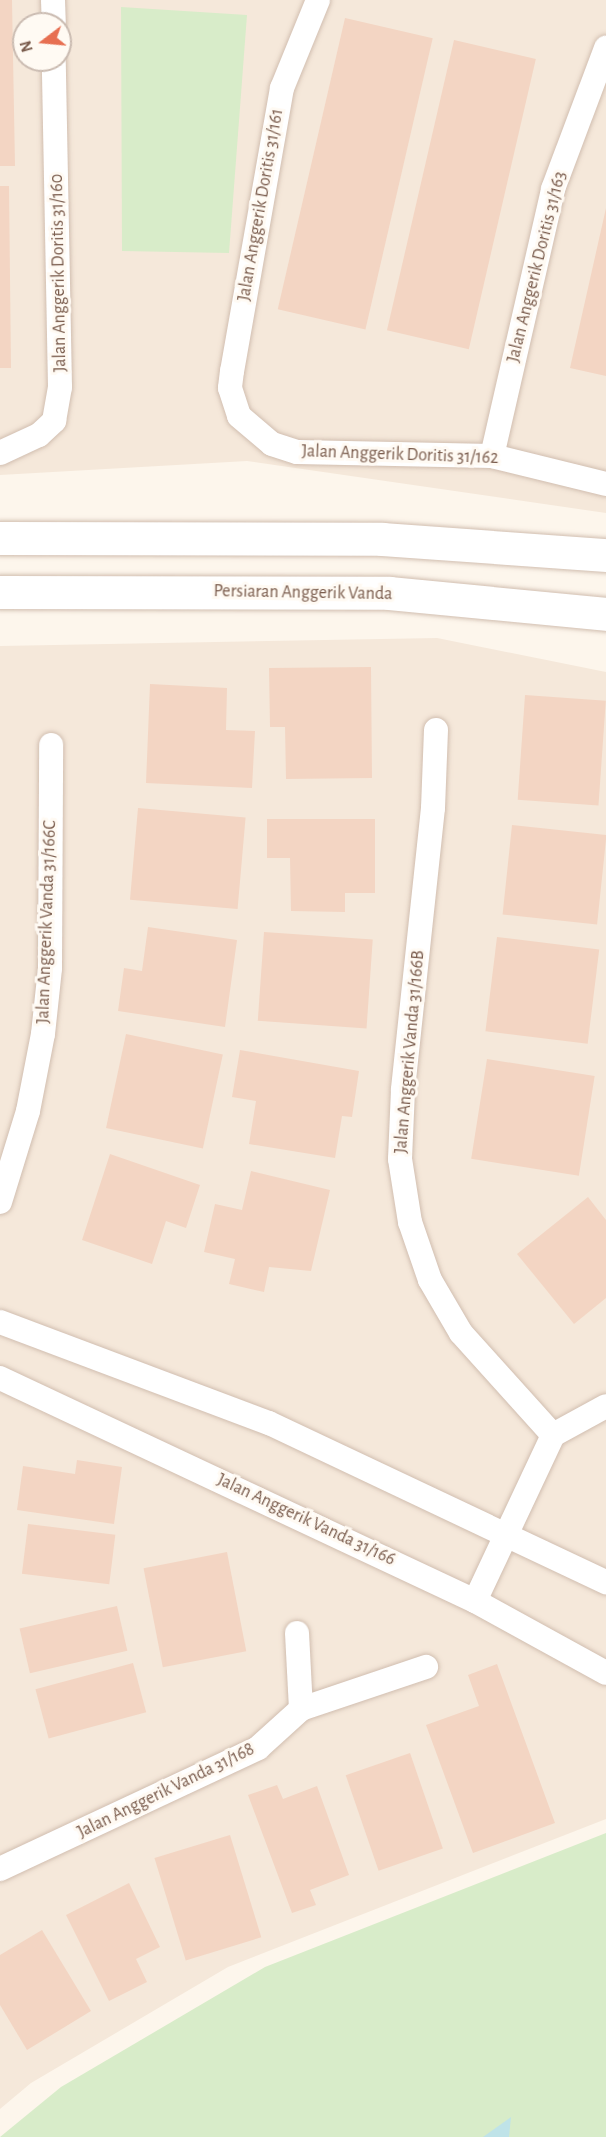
<!DOCTYPE html>
<style>
body{margin:0}
#map{position:relative;width:606px;height:2137px;overflow:hidden;background:#fdf6ec;font-family:"Alegreya Sans",sans-serif}
div>[style]{position:absolute}
.residential>*{inset:0;background:#f5e8da}
.green>*{inset:0;background:#d8ecc9}
.water>*{inset:0;background:#bfe3e8}
.building>*{inset:0;background:#f3d5c3;transform-origin:0 0}
.roads{filter:drop-shadow(0 0 2px #d1beb0) drop-shadow(0 0 2px #d1beb0)}
.street>*{height:24px;margin:-12px;padding:0 12px;transform-origin:12px;border-radius:12px;background:#fff}
.secondary>*{height:33px;margin:-16.5px;padding:0 16.5px;transform-origin:16.5px;border-radius:16.5px;background:#fff}
span{translate:-50% -50%;white-space:nowrap;text-align:center;line-height:1.15;-webkit-text-stroke:6px #fffaf3;paint-order:stroke}
.street-label{font-size:18px;color:#7a5c4d}
.north{position:absolute;left:12px;top:12px;width:60px;height:60px;box-sizing:border-box;background:#fffaf3;border:2px solid #cabbb1;border-radius:50%;rotate:254deg;font-size:16px;font-weight:700;line-height:24px;text-align:center;color:#7a5c4d}
.north::after{content:'';display:block;margin:auto;width:21px;height:27px;background:#e76f51;clip-path:polygon(50% 0,100% 100%,50% 72%,0 100%)}
</style>
<div id="map">
<div class="residential">
<i style="clip-path:polygon(evenodd,0 0,606px 0,606px 513px,247px 461px,0 475px,0 0,24px 24px,60px 24px,60px 60px,24px 60px,24px 24px)"></i>
<i style="clip-path:polygon(437px 638px,606px 672px,606px 1819px,228px 1967px,31px 2083px,0 2109px,0 646px)"></i>
</div>
<div class="green">
<i style="clip-path:polygon(121px 7px,247px 15px,229px 253px,122px 251px)"></i>
<i style="clip-path:polygon(606px 1833px,606px 2137px,0 2137px,61px 2087px,265px 1967px)"></i>
</div>
<div class="water">
<i style="clip-path:polygon(511px 2117px,509px 2137px,483px 2137px)"></i>
</div>
<div class="building">
<i style="clip-path:polygon(0 0,12px 0,15px 166px,0 166px)"></i>
<i style="left:345px;top:18px;width:90px;height:299px;rotate:13deg"></i>
<i style="left:454px;top:40px;width:84px;height:298px;rotate:13deg"></i>
<i style="clip-path:polygon(0 186px,9px 186px,11px 368px,0 368px)"></i>
<i style="clip-path:polygon(606px 208px,606px 376px,570px 368px)"></i>
<i style="clip-path:polygon(371px 667px,372px 778px,286px 779px,285px 727px,270px 727px,269px 668px)"></i>
<i style="clip-path:polygon(150px 684px,227px 688px,226px 730px,255px 731px,252px 788px,146px 783px)"></i>
<i style="left:525px;top:695px;width:81px;height:105px;rotate:4deg"></i>
<i style="left:138px;top:808px;width:108px;height:92px;rotate:5deg"></i>
<i style="clip-path:polygon(267px 819px,375px 819px,375px 893px,345px 893px,345px 912px,291px 911px,290px 858px,267px 858px)"></i>
<i style="left:512px;top:825px;width:95px;height:90px;rotate:6deg"></i>
<i style="clip-path:polygon(148px 927px,237px 940px,225px 1027px,118px 1011px,124px 968px,142px 971px)"></i>
<i style="left:264px;top:932px;width:109px;height:89px;rotate:4deg"></i>
<i style="left:497px;top:937px;width:103px;height:95px;rotate:7deg"></i>
<i style="left:126px;top:1034px;width:99px;height:96px;rotate:12deg"></i>
<i style="clip-path:polygon(240px 1050px,359px 1071px,352px 1117px,342px 1116px,335px 1158px,249px 1144px,256px 1101px,232px 1097px)"></i>
<i style="left:487px;top:1059px;width:109px;height:101px;rotate:9deg"></i>
<i style="clip-path:polygon(110px 1154px,200px 1185px,186px 1228px,166px 1221px,152px 1264px,82px 1240px)"></i>
<i style="clip-path:polygon(251px 1171px,330px 1190px,311px 1271px,269px 1267px,264px 1292px,229px 1284px,235px 1259px,204px 1252px,215px 1204px,242px 1210px)"></i>
<i style="clip-path:polygon(588px 1197px,606px 1220px,606px 1298px,574px 1324px,517px 1254px)"></i>
<i style="clip-path:polygon(77px 1460px,122px 1467px,114px 1524px,17px 1510px,23px 1466px,75px 1474px)"></i>
<i style="left:28px;top:1524px;width:88px;height:50px;rotate:7deg"></i>
<i style="left:227px;top:1552px;width:101px;height:85px;rotate:79deg"></i>
<i style="left:117px;top:1606px;width:46px;height:100px;rotate:77deg"></i>
<i style="left:133px;top:1663px;width:51px;height:101px;rotate:75deg"></i>
<i style="clip-path:polygon(497px 1664px,555px 1823px,473px 1853px,426px 1725px,479px 1706px,468px 1675px)"></i>
<i style="left:410px;top:1753px;width:101px;height:68px;rotate:71deg"></i>
<i style="clip-path:polygon(277px 1785px,283px 1799px,317px 1786px,349px 1875px,310px 1890px,316px 1905px,292px 1913px,248px 1795px)"></i>
<i style="left:230px;top:1835px;width:107px;height:79px;rotate:73deg"></i>
<i style="clip-path:polygon(129px 1883px,160px 1947px,136px 1959px,147px 1982px,109px 2001px,66px 1915px)"></i>
<i style="clip-path:polygon(42px 1930px,91px 2011px,27px 2050px,0 2005px,0 1955px)"></i>
</div>
<div class="roads">
<div class="street">
<i style="left:53px;top:0;width:24px;rotate:88deg"></i>
<i style="left:318px;top:0;width:95px;rotate:112.2deg"></i>
<i style="left:282px;top:88px;width:287px;rotate:100deg"></i>
<i style="left:232px;top:371px;width:17px;rotate:97deg"></i>
<i style="left:230px;top:388px;width:29px;rotate:72deg"></i>
<i style="left:239px;top:416px;width:43px;rotate:40.3deg"></i>
<i style="left:272px;top:444px;width:26px;rotate:18deg"></i>
<i style="left:297px;top:452px;width:195px;rotate:1.2deg"></i>
<i style="left:492px;top:456px;width:117px;rotate:13.8deg"></i>
<i style="left:0;top:453px;width:43px;rotate:-24.8deg"></i>
<i style="left:39px;top:435px;width:21px;rotate:-43deg"></i>
<i style="left:54px;top:421px;width:35px;rotate:-80deg"></i>
<i style="left:60px;top:387px;width:327px;rotate:-91.1deg"></i>
<i style="left:492px;top:456px;width:274px;rotate:-77.1deg"></i>
<i style="left:553px;top:189px;width:151px;rotate:-69.4deg"></i>
<i style="left:436px;top:730px;width:78px;rotate:92.2deg"></i>
<i style="left:433px;top:808px;width:284px;rotate:96.1deg"></i>
<i style="left:403px;top:1090px;width:69px;rotate:92.5deg"></i>
<i style="left:400px;top:1159px;width:64px;rotate:81deg"></i>
<i style="left:410px;top:1222px;width:61px;rotate:71deg"></i>
<i style="left:430px;top:1280px;width:61px;rotate:59.7deg"></i>
<i style="left:461px;top:1333px;width:137px;rotate:48deg"></i>
<i style="left:0;top:1202px;width:95px;rotate:-72.9deg"></i>
<i style="left:28px;top:1111px;width:78px;rotate:-79deg"></i>
<i style="left:43px;top:1034px;width:66px;rotate:-83.9deg"></i>
<i style="left:50px;top:968px;width:223px;rotate:-89.7deg"></i>
<i style="left:0;top:1322px;width:287px;rotate:20.6deg"></i>
<i style="left:269px;top:1423px;width:373px;rotate:25.3deg"></i>
<i style="left:0;top:1378px;width:525px;rotate:25.15deg"></i>
<i style="left:475px;top:1601px;width:149px;rotate:28.8deg"></i>
<i style="left:475px;top:1601px;width:183px;rotate:-64.8deg"></i>
<i style="left:553px;top:1435px;width:60px;rotate:-28.7deg"></i>
<i style="left:297px;top:1633px;width:76px;rotate:87deg"></i>
<i style="left:0;top:1869px;width:285px;rotate:-25.1deg"></i>
<i style="left:258px;top:1748px;width:58px;rotate:-42.2deg"></i>
<i style="left:301px;top:1709px;width:132px;rotate:-18.6deg"></i>
</div>
<div class="secondary">
<i style="left:0;top:538px;width:382px;rotate:0.1deg"></i>
<i style="left:382px;top:539px;width:225px;rotate:4.1deg"></i>
<i style="left:0;top:592px;width:389px;rotate:0.1deg"></i>
<i style="left:389px;top:593px;width:218px;rotate:5.5deg"></i>
</div>
</div>
<div class="street-label">
<span style="left:261px;top:205px;rotate:-80deg">Jalan Anggerik Doritis 31/161</span>
<span style="left:537px;top:267px;rotate:-76deg">Jalan Anggerik Doritis 31/163</span>
<span style="left:59px;top:273px;rotate:-91deg">Jalan Anggerik Doritis 31/160</span>
<span style="left:400px;top:455px;rotate:2deg">Jalan Anggerik Doritis 31/162</span>
<span style="left:303px;top:593px;rotate:1deg">Persiaran Anggerik Vanda</span>
<span style="left:47px;top:922px;rotate:-88deg">Jalan Anggerik Vanda 31/166C</span>
<span style="left:410px;top:1052px;rotate:-85deg">Jalan Anggerik Vanda 31/166B</span>
<span style="left:306px;top:1520px;rotate:25deg">Jalan Anggerik Vanda 31/166</span>
<span style="left:166px;top:1791px;rotate:-26deg">Jalan Anggerik Vanda 31/168</span>
</div>
<div class="north">N</div>
</div>
